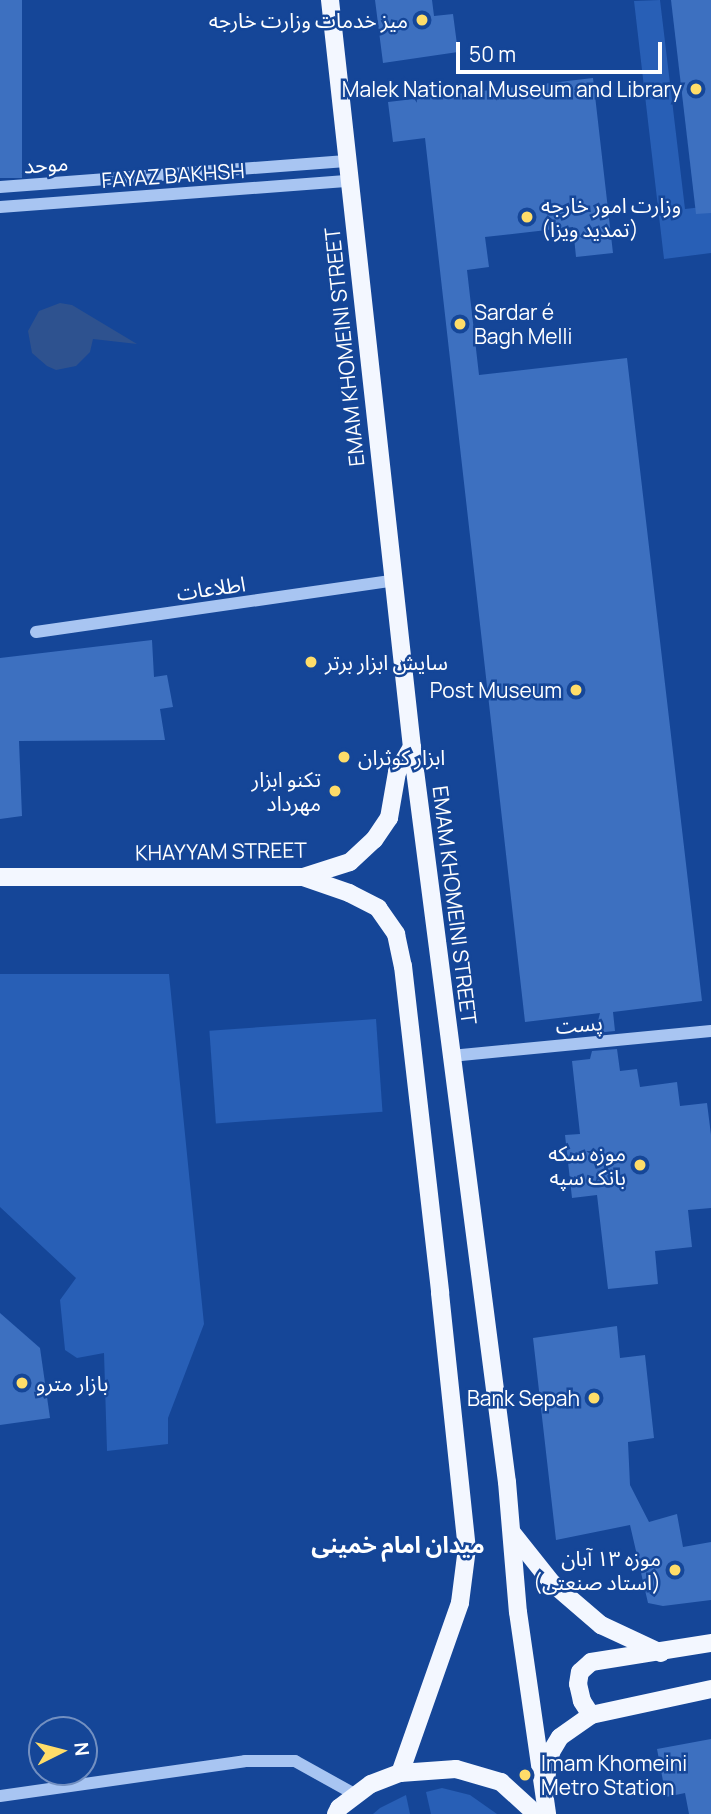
<!DOCTYPE html>
<meta charset="utf-8">
<style>
body{margin:0}
#map{position:relative;width:711px;height:1814px;overflow:hidden;background:#154698;font-family:Manrope,"Noto Sans Arabic",sans-serif}
div>[style]{position:absolute}
.green>*{inset:0;background:#285fb6;transform-origin:0 0}
.water>*{inset:0;background:#2e528f}
.building>*{inset:0;background:#3d70c0;transform-origin:0 0}
.minor>*{height:12px;margin:-6px;padding:0 6px;transform-origin:6px;border-radius:6px;background:#a8c5f2}
.major>*{height:18px;margin:-9px;padding:0 9px;transform-origin:9px;border-radius:9px;background:#f3f7ff}
.dots>*{width:19px;height:19px;translate:-50% -50%;box-sizing:border-box;border:4px solid #154698;border-radius:50%}
span{translate:-50% -50%;white-space:nowrap;text-align:center;line-height:1.15;-webkit-text-stroke:5px #154698;paint-order:stroke}
.poi-label{font-size:21px;color:#fff}
.right{translate:-100% -50%;text-align:right}
.left{translate:0 -50%;text-align:left}
.street-label{font-size:21px;color:#fff}
.neighbourhood-label{font-size:23px;color:#fff;font-weight:700}
.north{position:absolute;left:28px;top:1716px;width:70px;height:70px;box-sizing:border-box;background:#154698;border:2px solid #7390c1;border-radius:50%;rotate:84deg;font-size:19px;font-weight:700;line-height:28px;text-align:center;color:#fff}
.north::after{content:'';display:block;margin:auto;width:24px;height:32px;background:#ffdd69;clip-path:polygon(50% 0,100% 100%,50% 72%,0 100%)}
.scale{position:absolute;left:456px;top:42px;width:206px;height:32px;box-sizing:border-box;border:4px solid #fff;border-top:0;padding-left:9px;font-size:21px;line-height:24px;white-space:nowrap;color:#fff;-webkit-text-stroke:5px #154698;paint-order:stroke}
</style>
<div id="map">
<div class="green">
<i style="clip-path:polygon(660px 0,685px 209px,711px 206px,711px 253px,664px 259px,634px 1px)"></i>
<i style="clip-path:polygon(0 974px,169px 974px,204px 1324px,168px 1418px,168px 1444px,107px 1451px,104px 1353px,77px 1358px,65px 1350px,60px 1300px,76px 1278px,0 1207px)"></i>
<i style="left:376px;top:1019px;width:93px;height:167px;rotate:86deg"></i>
<i style="clip-path:polygon(442px 1788px,470px 1795px,497px 1814px,431px 1814px,426px 1792px)"></i>
<i style="clip-path:polygon(406px 1795px,410px 1814px,373px 1814px,380px 1808px)"></i>
</div>
<div class="water">
<i style="clip-path:polygon(60px 303px,72px 305px,137px 344px,93px 339px,90px 352px,76px 366px,56px 370px,47px 366px,32px 353px,28px 331px,39px 311px)"></i>
</div>
<div class="building">
<i style="left:0;top:0;width:22px;height:178px"></i>
<i style="clip-path:polygon(375px 0,432px 0,434px 16px,453px 14px,458px 52px,383px 63px)"></i>
<i style="clip-path:polygon(671px 0,711px 0,711px 213px,696px 214px)"></i>
<i style="clip-path:polygon(593px 78px,613px 253px,576px 257px,573px 227px,485px 237px,489px 267px,467px 270px,479px 375px,627px 358px,702px 1001px,613px 1012px,615px 1031px,595px 1033px,600px 1013px,525px 1022px,425px 138px,393px 142px,388px 102px)"></i>
<i style="clip-path:polygon(152px 640px,154px 677px,167px 675px,173px 707px,160px 709px,165px 740px,19px 741px,22px 816px,0 819px,0 658px)"></i>
<i style="clip-path:polygon(617px 1049px,620px 1071px,637px 1069px,640px 1087px,677px 1082px,680px 1106px,707px 1103px,711px 1135px,711px 1208px,688px 1210px,692px 1247px,655px 1251px,658px 1284px,608px 1289px,597px 1195px,572px 1198px,565px 1135px,580px 1134px,572px 1061px,590px 1059px,592px 1051px)"></i>
<i style="clip-path:polygon(0 1313px,40px 1348px,50px 1418px,0 1425px)"></i>
<i style="clip-path:polygon(617px 1326px,620px 1358px,645px 1355px,654px 1438px,628px 1442px,630px 1485px,649px 1522px,677px 1514px,683px 1547px,711px 1542px,711px 1600px,663px 1606px,648px 1603px,630px 1525px,556px 1540px,533px 1338px)"></i>
<i style="clip-path:polygon(711px 1739px,711px 1814px,689px 1814px,685px 1793px,666px 1797px,657px 1749px)"></i>
</div>
<div class="minor">
<i style="left:0;top:187px;width:347px;rotate:-4.3deg"></i>
<i style="left:0;top:207px;width:350px;rotate:-4.3deg"></i>
<i style="left:36px;top:632px;width:360px;rotate:-8.2deg"></i>
<i style="left:451px;top:1056px;width:261px;rotate:-5.5deg"></i>
<i style="left:0;top:1796px;width:247px;rotate:-8.1deg"></i>
<i style="left:245px;top:1761px;width:50px"></i>
<i style="left:295px;top:1761px;width:70px;rotate:29.1deg"></i>
</div>
<div class="major">
<i style="left:330px;top:0;width:751px;rotate:83.74deg"></i>
<i style="left:412px;top:747px;width:741px;rotate:82.64deg"></i>
<i style="left:507px;top:1482px;width:130px;rotate:85.2deg"></i>
<i style="left:518px;top:1612px;width:204px;rotate:81.8deg"></i>
<i style="left:0;top:877px;width:303px"></i>
<i style="left:303px;top:877px;width:49px;rotate:-17.7deg"></i>
<i style="left:350px;top:862px;width:33px;rotate:-43deg"></i>
<i style="left:374px;top:840px;width:27px;rotate:-56deg"></i>
<i style="left:389px;top:818px;width:47px;rotate:-80.1deg"></i>
<i style="left:397px;top:772px;width:29px;rotate:-59deg"></i>
<i style="left:303px;top:877px;width:49px;rotate:19.2deg"></i>
<i style="left:349px;top:893px;width:33px;rotate:27deg"></i>
<i style="left:378px;top:908px;width:32px;rotate:55deg"></i>
<i style="left:396px;top:934px;width:33px;rotate:78deg"></i>
<i style="left:403px;top:966px;width:329px;rotate:83.5deg"></i>
<i style="left:440px;top:1293px;width:256px;rotate:84deg"></i>
<i style="left:467px;top:1548px;width:55px;rotate:97.3deg"></i>
<i style="left:460px;top:1603px;width:180px;rotate:109.4deg"></i>
<i style="left:513px;top:1534px;width:63px;rotate:51.5deg"></i>
<i style="left:552px;top:1583px;width:65px;rotate:40.6deg"></i>
<i style="left:601px;top:1625px;width:66px;rotate:25deg"></i>
<i style="left:591px;top:1715px;width:17px;rotate:-123deg"></i>
<i style="left:582px;top:1701px;width:17px;rotate:-103deg"></i>
<i style="left:578px;top:1684px;width:12px;rotate:-81deg"></i>
<i style="left:580px;top:1672px;width:15px;rotate:-42deg"></i>
<i style="left:591px;top:1662px;width:121px;rotate:-9deg"></i>
<i style="left:546px;top:1778px;width:26px;rotate:-79deg"></i>
<i style="left:551px;top:1752px;width:17px;rotate:-59deg"></i>
<i style="left:560px;top:1737px;width:38px;rotate:-35deg"></i>
<i style="left:591px;top:1715px;width:123px;rotate:-12.2deg"></i>
<i style="left:336px;top:1814px;width:7px;rotate:-63deg"></i>
<i style="left:339px;top:1808px;width:40px;rotate:-37deg"></i>
<i style="left:371px;top:1784px;width:31px;rotate:-21deg"></i>
<i style="left:400px;top:1773px;width:56px;rotate:-4.1deg"></i>
<i style="left:456px;top:1769px;width:47px;rotate:16.1deg"></i>
<i style="left:501px;top:1782px;width:47px;rotate:42.4deg"></i>
</div>
<div class="dots">
<i style="left:422px;top:20px;background:#ffdd69"></i>
<i style="left:696px;top:89px;background:#ffdd69"></i>
<i style="left:527px;top:217px;background:#ffdd69"></i>
<i style="left:460px;top:324px;background:#ffdd69"></i>
<i style="left:311px;top:662px;background:#ffdd69"></i>
<i style="left:576px;top:690px;background:#ffdd69"></i>
<i style="left:344px;top:757px;background:#ffdd69"></i>
<i style="left:335px;top:791px;background:#ffdd69"></i>
<i style="left:640px;top:1165px;background:#ffdd69"></i>
<i style="left:22px;top:1383px;background:#ffdd69"></i>
<i style="left:594px;top:1398px;background:#ffdd69"></i>
<i style="left:675px;top:1570px;background:#ffdd69"></i>
<i style="left:525px;top:1775px;background:#ffdd69"></i>
</div>
<div class="poi-label">
<span class="right" style="left:408px;top:20px">میز خدمات وزارت خارجه</span>
<span class="right" style="left:682px;top:89px">Malek National Museum and Library</span>
<span class="left" style="left:541px;top:217px">وزارت امور خارجه<br>(تمدید ویزا)</span>
<span class="left" style="left:474px;top:324px">Sardar é<br>Bagh Melli</span>
<span class="left" style="left:325px;top:662px">سایش ابزار برتر</span>
<span class="right" style="left:562px;top:690px">Post Museum</span>
<span class="left" style="left:358px;top:757px">ابزار کوثران</span>
<span class="right" style="left:321px;top:791px">تکنو ابزار<br>مهرداد</span>
<span class="right" style="left:626px;top:1165px">موزه سکه<br>بانک سپه</span>
<span class="left" style="left:36px;top:1383px">بازار مترو</span>
<span class="right" style="left:580px;top:1398px">Bank Sepah</span>
<span class="right" style="left:661px;top:1570px">موزه ۱۳ آبان<br>(استاد صنعتی)</span>
<span class="left" style="left:541px;top:1775px">Imam Khomeini<br>Metro Station</span>
</div>
<div class="street-label">
<span style="left:46px;top:164px;rotate:-4deg">موحد</span>
<span style="left:173px;top:175px;rotate:-4deg">FAYAZ BAKHSH</span>
<span style="left:344px;top:347px;rotate:-96deg">EMAM KHOMEINI STREET</span>
<span style="left:211px;top:588px;rotate:-8deg">اطلاعات</span>
<span style="left:221px;top:851px;rotate:-1deg">KHAYYAM STREET</span>
<span style="left:455px;top:905px;rotate:83deg">EMAM KHOMEINI STREET</span>
<span style="left:579px;top:1024px;rotate:-5deg">پست</span>
</div>
<div class="neighbourhood-label">
<span style="left:398px;top:1544px">میدان امام خمینی</span>
</div>
<div class="north">N</div>
<div class="scale">50 m</div>
</div>
